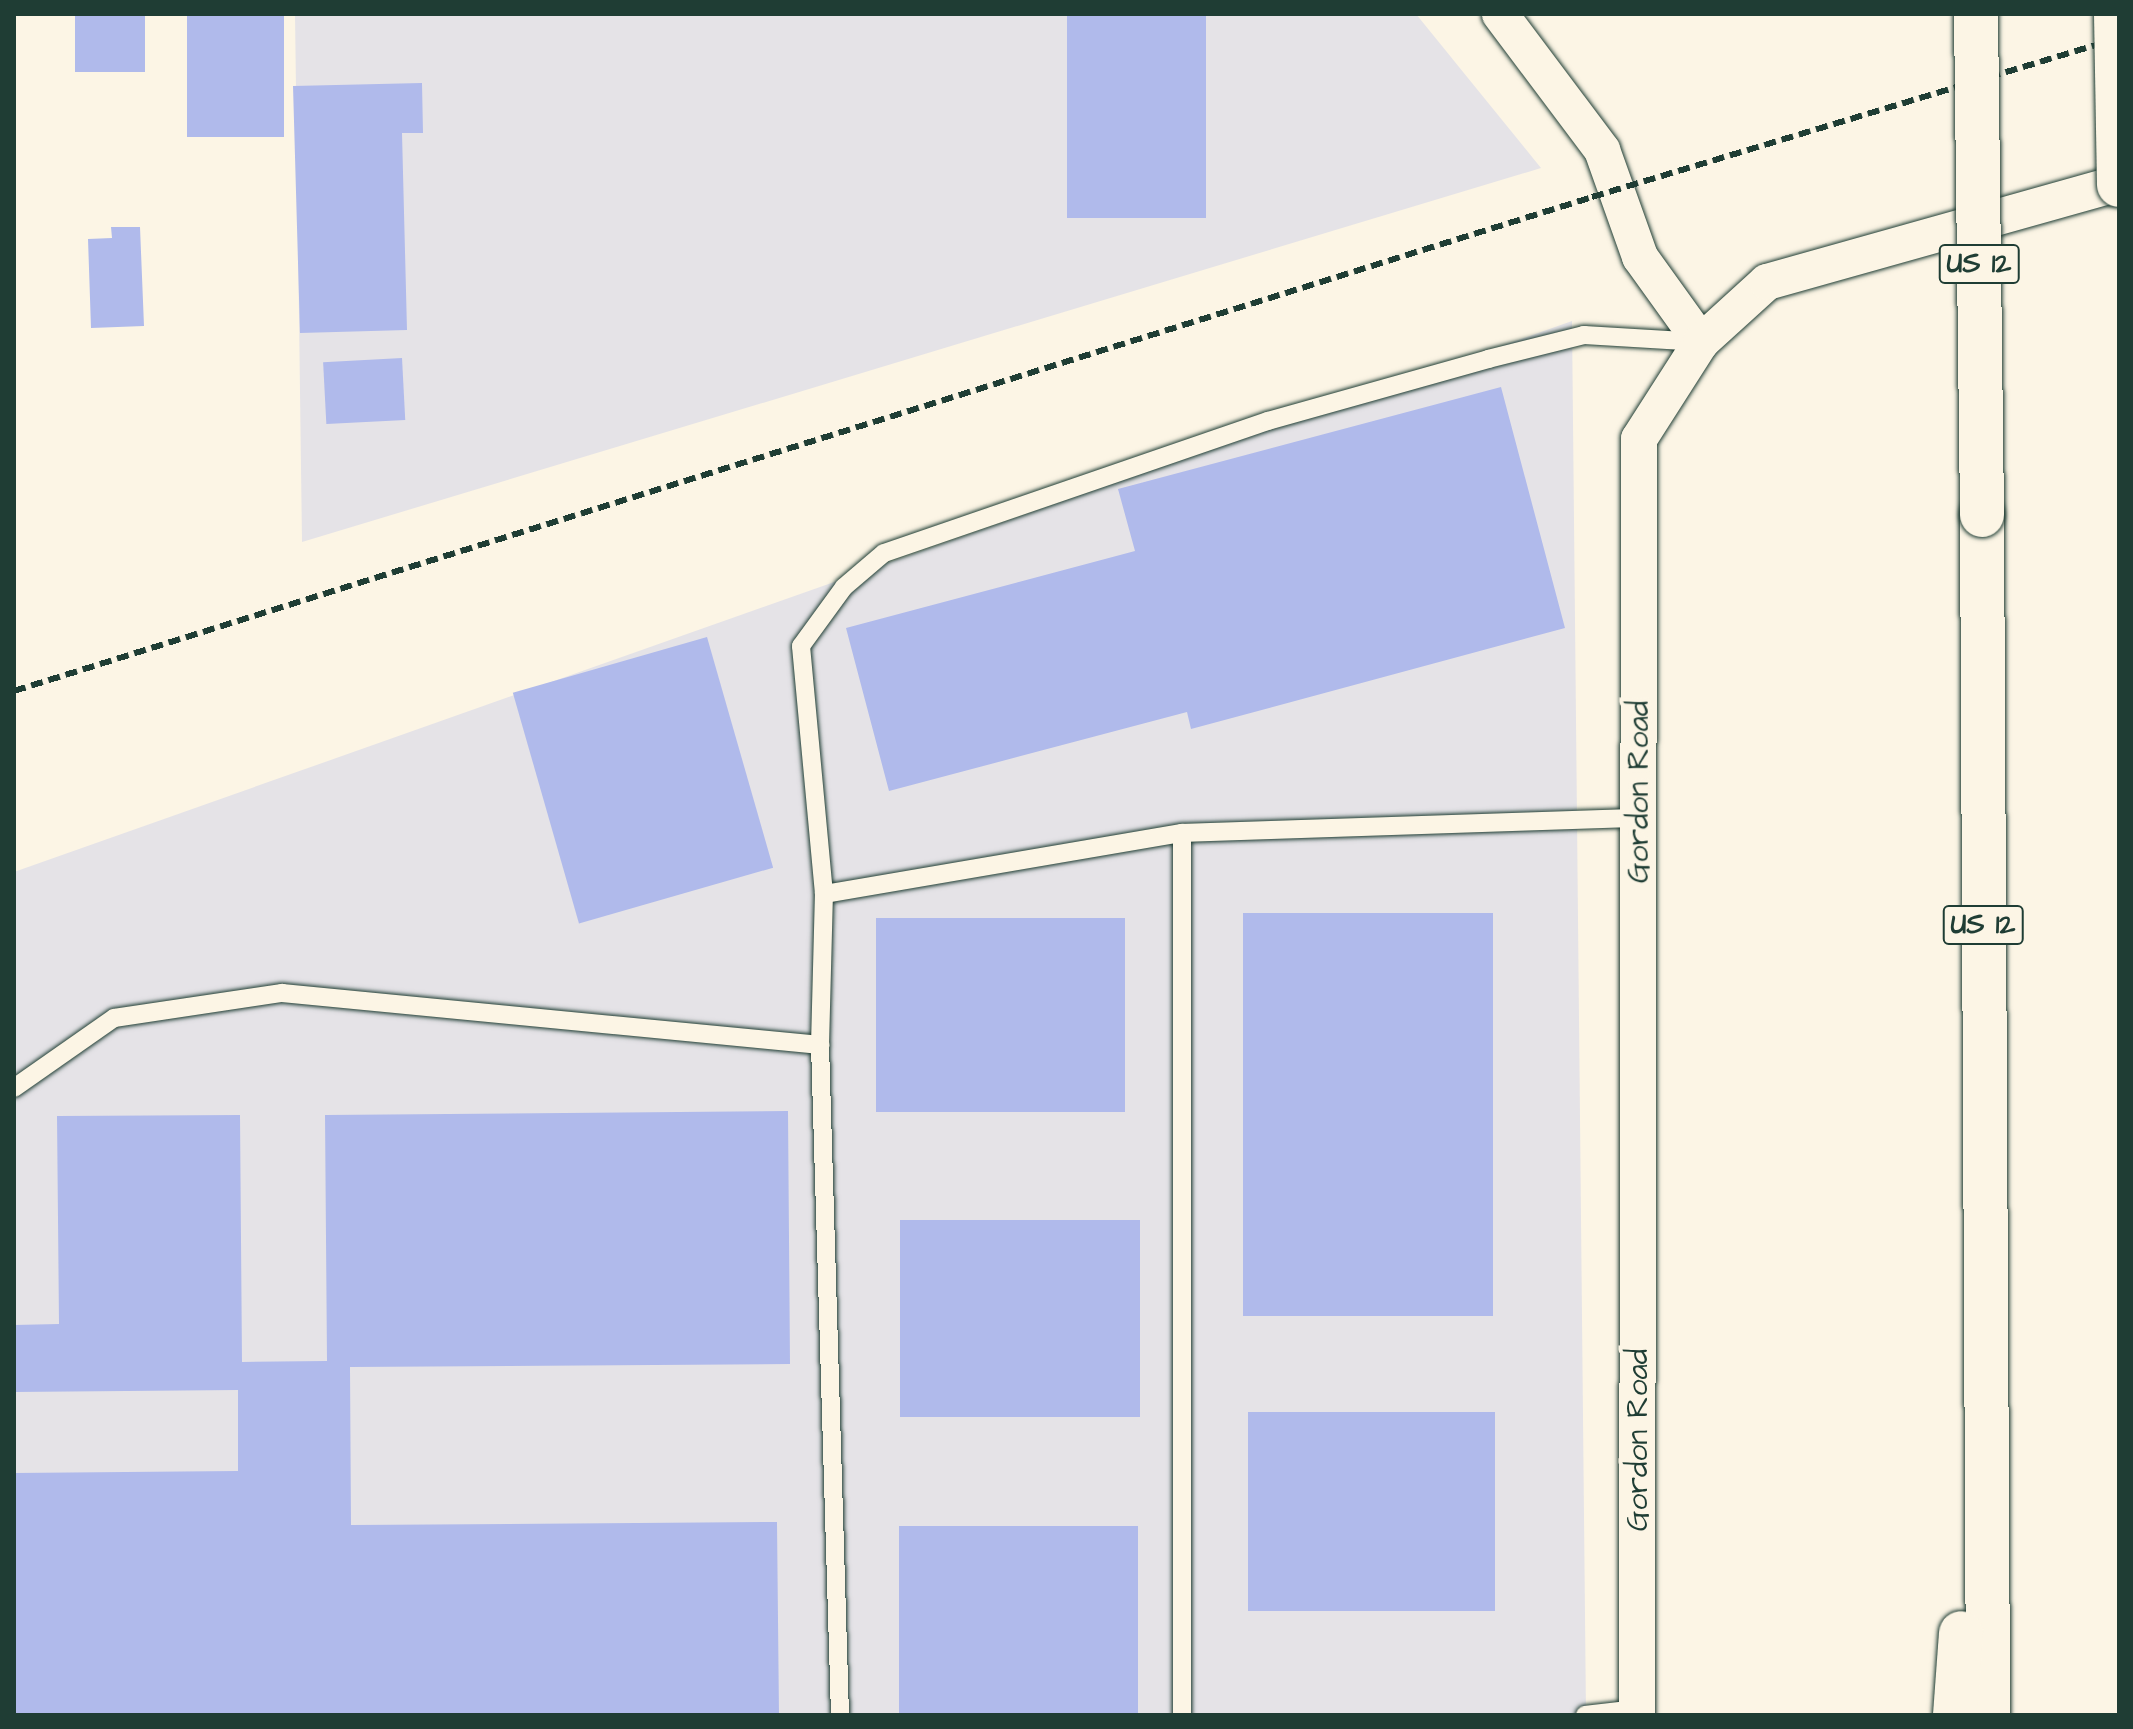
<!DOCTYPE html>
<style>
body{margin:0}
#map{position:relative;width:2133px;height:1729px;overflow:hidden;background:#fcf5e5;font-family:"Architects Daughter",sans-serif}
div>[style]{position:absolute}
.built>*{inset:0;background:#e5e3e7}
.building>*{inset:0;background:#b0baeb;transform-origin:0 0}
.roads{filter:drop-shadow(0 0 2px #1f3d34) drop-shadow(0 0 2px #1f3d34)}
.service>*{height:18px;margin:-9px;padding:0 9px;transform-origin:9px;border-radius:9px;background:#fcf5e5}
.minor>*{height:36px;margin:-18px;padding:0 18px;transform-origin:18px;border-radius:18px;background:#fcf5e5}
.motorway>*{height:44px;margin:-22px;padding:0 22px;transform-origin:22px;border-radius:22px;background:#fcf5e5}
.rail>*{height:6px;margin-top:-3px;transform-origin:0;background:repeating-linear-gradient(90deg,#1f3d34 0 12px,transparent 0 18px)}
.bridges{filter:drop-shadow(0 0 2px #1f3d34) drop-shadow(0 0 2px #1f3d34)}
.motorway-bridge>*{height:44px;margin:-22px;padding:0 22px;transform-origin:22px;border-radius:22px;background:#fcf5e5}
span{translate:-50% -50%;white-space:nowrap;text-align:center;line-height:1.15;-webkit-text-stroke:8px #fcf5e5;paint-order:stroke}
.shield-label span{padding:2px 6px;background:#fcf5e5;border:2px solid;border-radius:6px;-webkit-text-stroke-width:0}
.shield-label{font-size:28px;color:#1f3d34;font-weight:700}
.street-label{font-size:30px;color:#1f3d34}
.frame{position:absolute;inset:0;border:16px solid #1f3d34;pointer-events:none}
</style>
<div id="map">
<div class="built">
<i style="clip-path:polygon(295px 14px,1416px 14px,1541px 168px,302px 542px)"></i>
<i style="clip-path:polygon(1572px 321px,1586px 1715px,14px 1715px,14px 872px)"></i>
</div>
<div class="building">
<i style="left:75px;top:14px;width:70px;height:58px"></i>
<i style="left:187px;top:14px;width:97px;height:123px"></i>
<i style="left:1067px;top:14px;width:139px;height:204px"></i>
<i style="clip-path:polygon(422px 83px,423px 133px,402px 133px,407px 330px,300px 333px,293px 86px)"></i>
<i style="clip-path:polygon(111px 227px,140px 227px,144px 326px,91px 328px,88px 239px,112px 238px)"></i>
<i style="left:402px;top:358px;width:62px;height:79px;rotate:87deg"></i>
<i style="clip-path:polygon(1501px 387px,1565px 628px,1191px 729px,1187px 712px,889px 791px,846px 628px,1135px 551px,1118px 489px)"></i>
<i style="left:707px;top:637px;width:240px;height:202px;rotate:74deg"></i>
<i style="left:1493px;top:913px;width:403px;height:250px;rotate:90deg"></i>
<i style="left:1125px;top:918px;width:194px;height:249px;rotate:90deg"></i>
<i style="clip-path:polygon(788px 1111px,790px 1364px,350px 1367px,351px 1525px,777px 1522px,779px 1715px,14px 1715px,14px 1473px,238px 1471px,238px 1390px,14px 1392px,14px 1325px,59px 1324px,57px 1116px,240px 1115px,242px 1362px,327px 1361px,325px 1115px)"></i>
<i style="left:900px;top:1220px;width:240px;height:197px"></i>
<i style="left:1495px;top:1412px;width:199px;height:247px;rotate:90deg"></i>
<i style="left:899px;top:1526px;width:239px;height:189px"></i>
</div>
<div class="roads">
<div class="service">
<i style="left:1182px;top:833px;width:457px;rotate:-1.9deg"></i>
<i style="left:824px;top:894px;width:249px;rotate:-95.3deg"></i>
<i style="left:801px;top:646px;width:73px;rotate:-53.9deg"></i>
<i style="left:844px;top:587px;width:52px;rotate:-40.4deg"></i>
<i style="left:884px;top:553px;width:406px;rotate:-19deg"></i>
<i style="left:1268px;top:421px;width:229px;rotate:-15.7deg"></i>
<i style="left:1488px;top:359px;width:99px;rotate:-14deg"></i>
<i style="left:1584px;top:335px;width:117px;rotate:3.4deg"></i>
<i style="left:820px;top:1045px;width:151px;rotate:-88.5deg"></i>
<i style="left:824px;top:894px;width:363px;rotate:-9.7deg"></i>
<i style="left:1182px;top:833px;width:882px;rotate:90deg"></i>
<i style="left:14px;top:1088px;width:122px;rotate:-35deg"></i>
<i style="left:114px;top:1018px;width:170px;rotate:-8.5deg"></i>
<i style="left:282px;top:993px;width:541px;rotate:5.52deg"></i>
<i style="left:820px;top:1045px;width:670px;rotate:88.29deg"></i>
<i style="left:1585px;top:1715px;width:52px;rotate:-6.6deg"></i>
</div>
<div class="minor">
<i style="left:1500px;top:14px;width:170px;rotate:53.1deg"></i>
<i style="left:1602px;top:150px;width:114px;rotate:70.4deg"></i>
<i style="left:1640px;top:257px;width:105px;rotate:54.3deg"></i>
<i style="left:1637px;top:1715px;width:1276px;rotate:-89.91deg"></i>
<i style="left:1639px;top:439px;width:115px;rotate:-57.4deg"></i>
<i style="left:1701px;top:342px;width:89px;rotate:-42.3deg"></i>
<i style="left:1767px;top:282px;width:366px;rotate:-15.7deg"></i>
</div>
<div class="motorway">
<i style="left:1982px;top:515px;width:1200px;rotate:89.71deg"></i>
<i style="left:1955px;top:1715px;width:82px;rotate:-85.8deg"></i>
</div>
</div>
<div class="rail">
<i style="left:14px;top:691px;width:1654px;rotate:-17.38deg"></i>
<i style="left:1592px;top:197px;width:550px;rotate:-16.79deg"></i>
</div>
<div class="bridges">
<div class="motorway-bridge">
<i style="left:1976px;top:14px;width:501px;rotate:89.31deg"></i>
<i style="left:2116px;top:14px;width:171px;rotate:89deg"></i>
</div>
</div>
<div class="shield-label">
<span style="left:1979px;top:264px">US 12</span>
<span style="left:1983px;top:925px">US 12</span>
</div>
<div class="street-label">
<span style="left:1639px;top:792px;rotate:-90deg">Gordon Road</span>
<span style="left:1638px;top:1440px;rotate:-90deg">Gordon Road</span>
</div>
<div class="frame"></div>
</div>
